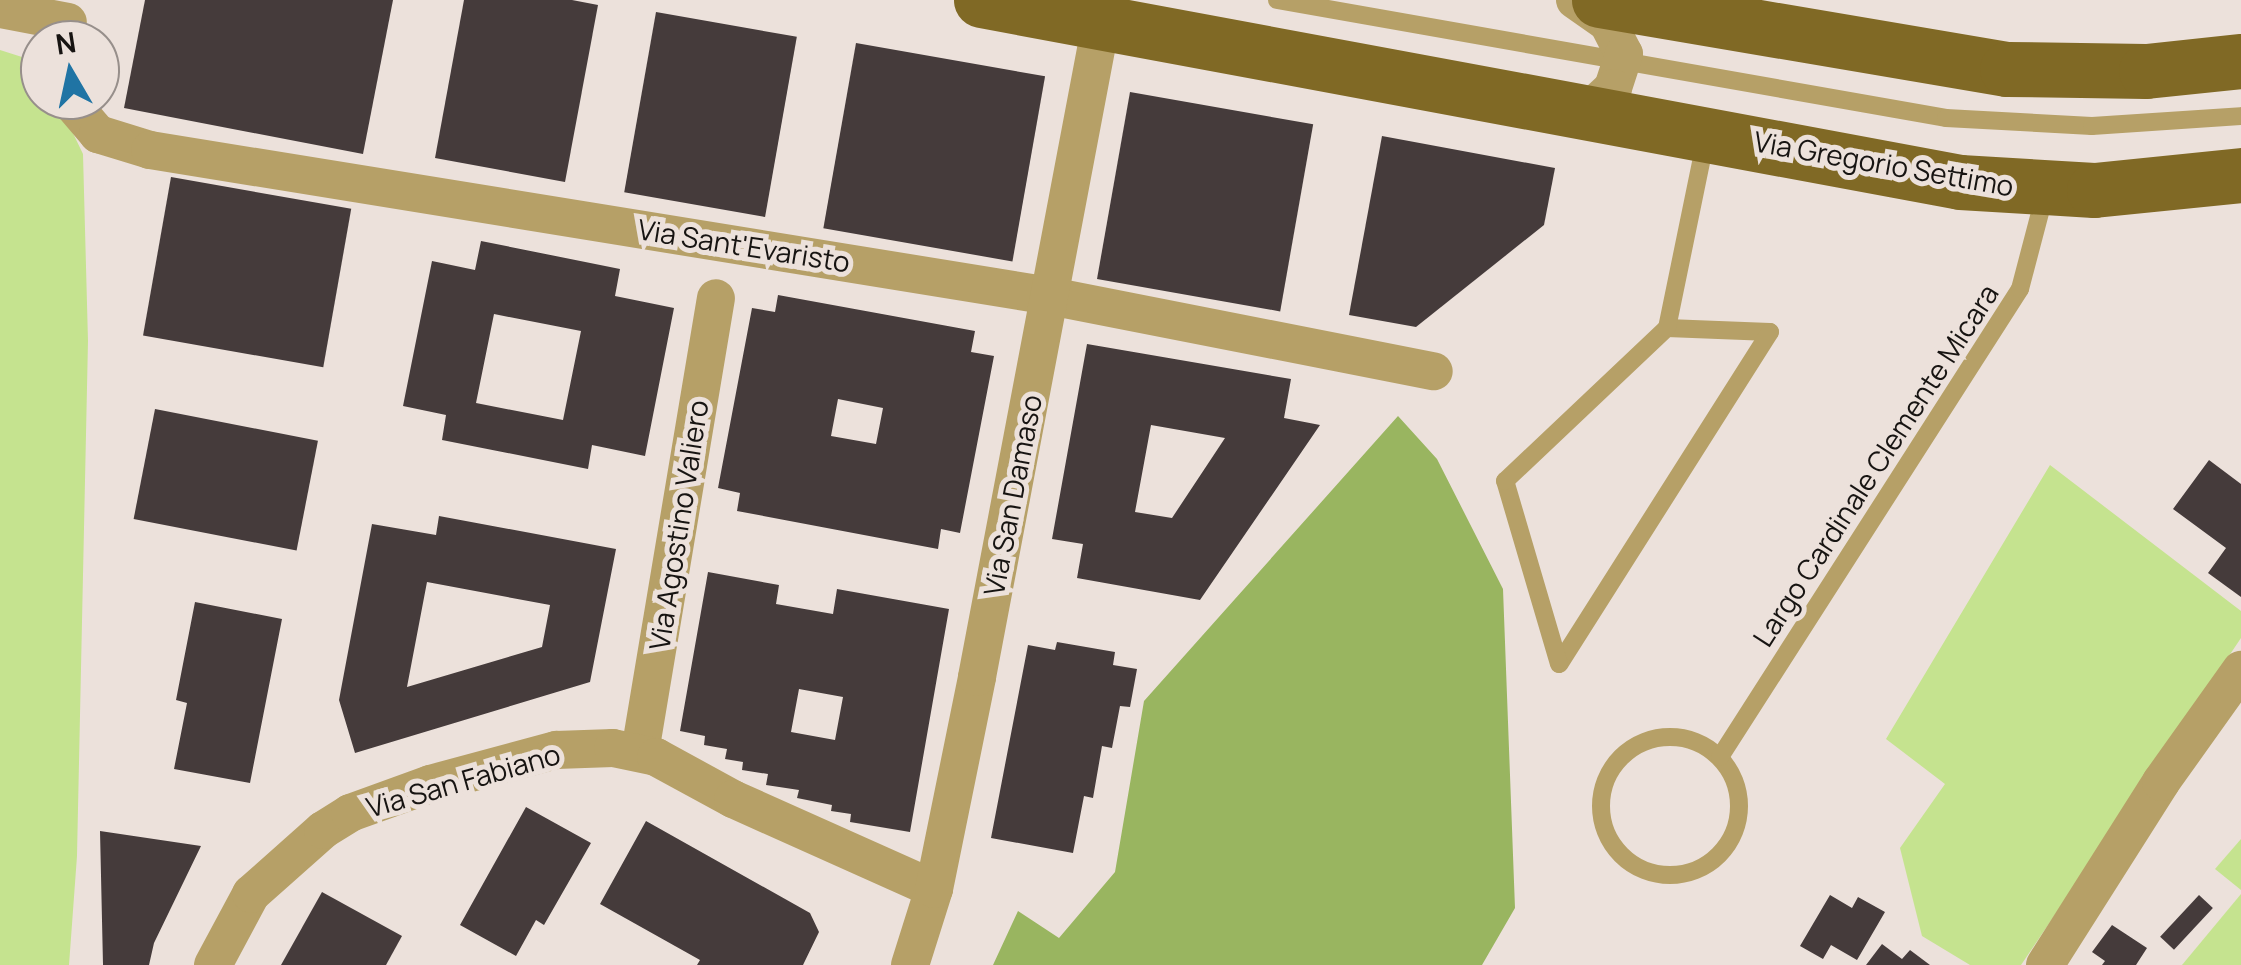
<!DOCTYPE html>
<style>
body{margin:0}
#map{position:relative;width:2241px;height:965px;overflow:hidden;background:#ece1db;font-family:Manrope,sans-serif}
div>[style]{position:absolute}
.green>*{inset:0;background:#c5e38f}
.forest>*{inset:0;background:#99b560}
.building>*{inset:0;background:#453b3b;transform-origin:0 0}
.lane>*{height:18px;margin:-9px;padding:0 9px;transform-origin:9px;border-radius:9px;background:#b6a067}
.lane>.ring{margin:-9px;padding:0;box-sizing:content-box;background:none;border:18px solid #b6a067;border-radius:50%}
.street>*{height:38px;margin:-19px;padding:0 19px;transform-origin:19px;border-radius:19px;background:#b6a067}
.primary>*{height:55px;margin:-27.5px;padding:0 27.5px;transform-origin:27.5px;border-radius:27.5px;background:#806925}
span{translate:-50% -50%;white-space:nowrap;text-align:center;line-height:1.15;-webkit-text-stroke:10px #ece1db;paint-order:stroke}
.street-label{font-size:28px;color:#171412}
.north{position:absolute;left:20px;top:20px;width:100px;height:100px;box-sizing:border-box;background:#ece1db;border:2px solid #978f8b;border-radius:50%;rotate:351deg;font-size:28px;font-weight:700;line-height:40px;text-align:center;color:#171412}
.north::after{content:'';display:block;margin:auto;width:35px;height:45px;background:#2074a4;clip-path:polygon(50% 0,100% 100%,50% 72%,0 100%)}
</style>
<div id="map">
<div class="green">
<i style="clip-path:polygon(0 50px,22px 57px,40px 75px,40px 100px,57px 100px,83px 154px,88px 341px,77px 856px,69px 965px,0 965px)"></i>
<i style="clip-path:polygon(2050px 465px,2241px 611px,2241px 638px,2021px 965px,1970px 965px,1922px 936px,1900px 848px,1945px 784px,1886px 739px)"></i>
<i style="clip-path:polygon(2241px 839px,2241px 890px,2215px 869px)"></i>
<i style="clip-path:polygon(2241px 894px,2241px 965px,2182px 965px)"></i>
</div>
<div class="forest">
<i style="clip-path:polygon(1398px 416px,1437px 459px,1503px 589px,1515px 908px,1482px 965px,993px 965px,1018px 911px,1059px 938px,1115px 872px,1144px 701px)"></i>
</div>
<div class="building">
<i style="clip-path:polygon(145px 0,393px 0,363px 154px,124px 108px)"></i>
<i style="clip-path:polygon(464px 0,572px 0,598px 5px,565px 182px,435px 158px)"></i>
<i style="left:656px;top:12px;width:143px;height:183px;rotate:10deg"></i>
<i style="left:856px;top:43px;width:192px;height:188px;rotate:10deg"></i>
<i style="left:1130px;top:92px;width:186px;height:190px;rotate:10deg"></i>
<i style="clip-path:polygon(1382px 136px,1555px 168px,1544px 225px,1416px 327px,1349px 315px)"></i>
<i style="left:171px;top:177px;width:183px;height:161px;rotate:10deg"></i>
<i style="clip-path:polygon(evenodd,481px 241px,620px 269px,615px 296px,674px 308px,645px 456px,592px 445px,588px 469px,442px 440px,446px 415px,403px 406px,432px 261px,475px 270px,481px 241px,494px 314px,581px 331px,563px 420px,476px 403px,494px 314px)"></i>
<i style="clip-path:polygon(evenodd,778px 295px,975px 331px,971px 352px,994px 356px,960px 533px,941px 529px,938px 549px,737px 511px,740px 493px,718px 488px,752px 308px,775px 312px,778px 295px,838px 399px,883px 408px,876px 444px,831px 436px,838px 399px)"></i>
<i style="clip-path:polygon(evenodd,1087px 344px,1291px 379px,1284px 418px,1320px 425px,1200px 600px,1077px 578px,1083px 544px,1052px 539px,1087px 344px,1151px 425px,1225px 438px,1172px 518px,1135px 512px,1151px 425px)"></i>
<i style="left:155px;top:409px;width:166px;height:112px;rotate:11deg"></i>
<i style="clip-path:polygon(2209px 460px,2241px 484px,2241px 597px,2208px 573px,2226px 548px,2173px 509px)"></i>
<i style="clip-path:polygon(evenodd,439px 516px,616px 549px,590px 682px,355px 753px,339px 700px,372px 524px,436px 535px,439px 516px,427px 582px,550px 605px,542px 647px,407px 687px,427px 582px)"></i>
<i style="clip-path:polygon(evenodd,708px 572px,779px 585px,776px 604px,833px 614px,837px 589px,949px 609px,910px 832px,850px 822px,851px 814px,831px 811px,832px 805px,797px 798px,799px 790px,766px 785px,768px 774px,742px 770px,743px 762px,725px 759px,727px 749px,704px 745px,705px 736px,680px 731px,708px 572px,799px 689px,843px 697px,835px 740px,791px 732px,799px 689px)"></i>
<i style="clip-path:polygon(195px 602px,282px 619px,250px 783px,174px 769px,187px 703px,176px 700px)"></i>
<i style="clip-path:polygon(1057px 642px,1115px 652px,1113px 665px,1137px 669px,1130px 707px,1120px 706px,1112px 748px,1102px 746px,1093px 798px,1084px 796px,1073px 853px,991px 838px,1028px 645px,1055px 650px)"></i>
<i style="clip-path:polygon(526px 807px,591px 843px,544px 925px,536px 920px,516px 956px,460px 925px)"></i>
<i style="clip-path:polygon(646px 821px,810px 913px,819px 932px,803px 965px,697px 965px,700px 960px,600px 904px)"></i>
<i style="clip-path:polygon(100px 831px,201px 846px,154px 943px,149px 965px,103px 965px)"></i>
<i style="clip-path:polygon(322px 892px,402px 936px,386px 965px,281px 965px)"></i>
<i style="clip-path:polygon(1830px 895px,1852px 908px,1858px 897px,1885px 912px,1857px 960px,1831px 945px,1823px 959px,1800px 946px)"></i>
<i style="left:2199px;top:895px;width:19px;height:57px;rotate:43deg"></i>
<i style="clip-path:polygon(2112px 925px,2147px 948px,2136px 965px,2102px 965px,2105px 961px,2092px 952px)"></i>
<i style="clip-path:polygon(1882px 944px,1902px 959px,1910px 950px,1930px 965px,1866px 965px)"></i>
</div>
<div class="lane">
<i style="left:1277px;top:0;width:679px;rotate:10deg"></i>
<i style="left:1946px;top:118px;width:146px;rotate:3.1deg"></i>
<i style="left:2092px;top:126px;width:149px;rotate:-3.8deg"></i>
<i style="left:1667px;top:328px;width:103px;rotate:2.2deg"></i>
<i style="left:1770px;top:332px;width:393px;rotate:122.4deg"></i>
<i style="left:1559px;top:664px;width:191px;rotate:-106.4deg"></i>
<i style="left:1505px;top:481px;width:223px;rotate:-43.4deg"></i>
<i style="left:1667px;top:328px;width:194px;rotate:-78.4deg"></i>
<i class="ring" style="left:1601px;top:737px;width:120px;height:120px"></i>
<i style="left:1720px;top:757px;width:556px;rotate:-57.34deg"></i>
<i style="left:2020px;top:289px;width:98px;rotate:-75.3deg"></i>
</div>
<div class="street">
<i style="left:1575px;top:0;width:40px;rotate:34.9deg"></i>
<i style="left:1608px;top:23px;width:35px;rotate:63deg"></i>
<i style="left:1624px;top:54px;width:36px;rotate:108deg"></i>
<i style="left:1613px;top:88px;width:33px;rotate:137deg"></i>
<i style="left:0;top:9px;width:69px;rotate:10.8deg"></i>
<i style="left:69px;top:100px;width:45px;rotate:49.5deg"></i>
<i style="left:98px;top:134px;width:54px;rotate:17.1deg"></i>
<i style="left:150px;top:150px;width:912px;rotate:9.21deg"></i>
<i style="left:1050px;top:296px;width:391px;rotate:11.1deg"></i>
<i style="left:640px;top:752px;width:460px;rotate:-80.5deg"></i>
<i style="left:213px;top:965px;width:81px;rotate:-61.8deg"></i>
<i style="left:251px;top:894px;width:96px;rotate:-41.6deg"></i>
<i style="left:323px;top:830px;width:32px;rotate:-32deg"></i>
<i style="left:350px;top:813px;width:85px;rotate:-19.9deg"></i>
<i style="left:430px;top:784px;width:131px;rotate:-15.1deg"></i>
<i style="left:556px;top:750px;width:57px;rotate:-2deg"></i>
<i style="left:613px;top:748px;width:44px;rotate:11.8deg"></i>
<i style="left:656px;top:757px;width:88px;rotate:28.6deg"></i>
<i style="left:733px;top:799px;width:220px;rotate:24.1deg"></i>
<i style="left:910px;top:965px;width:80px;rotate:-72.5deg"></i>
<i style="left:934px;top:889px;width:216px;rotate:-78.5deg"></i>
<i style="left:977px;top:677px;width:687px;rotate:-79.26deg"></i>
<i style="left:2045px;top:965px;width:217px;rotate:-57.6deg"></i>
<i style="left:2161px;top:782px;width:138px;rotate:-54.5deg"></i>
</div>
<div class="primary">
<i style="left:981px;top:0;width:996px;rotate:10.53deg"></i>
<i style="left:1960px;top:182px;width:134px;rotate:3.4deg"></i>
<i style="left:2094px;top:190px;width:148px;rotate:-5.8deg"></i>
<i style="left:1599px;top:0;width:414px;rotate:9.6deg"></i>
<i style="left:2007px;top:69px;width:139px;rotate:0.8deg"></i>
<i style="left:2146px;top:71px;width:96px;rotate:-6deg"></i>
</div>
<div class="street-label">
<span style="left:1884px;top:163px;rotate:10deg">Via Gregorio Settimo</span>
<span style="left:744px;top:245px;rotate:9deg">Via Sant'Evaristo</span>
<span style="left:1875px;top:465px;rotate:-57deg">Largo Cardinale Clemente Micara</span>
<span style="left:1012px;top:495px;rotate:-79deg">Via San Damaso</span>
<span style="left:678px;top:525px;rotate:-81deg">Via Agostino Valiero</span>
<span style="left:463px;top:780px;rotate:-16deg">Via San Fabiano</span>
</div>
<div class="north">N</div>
</div>
